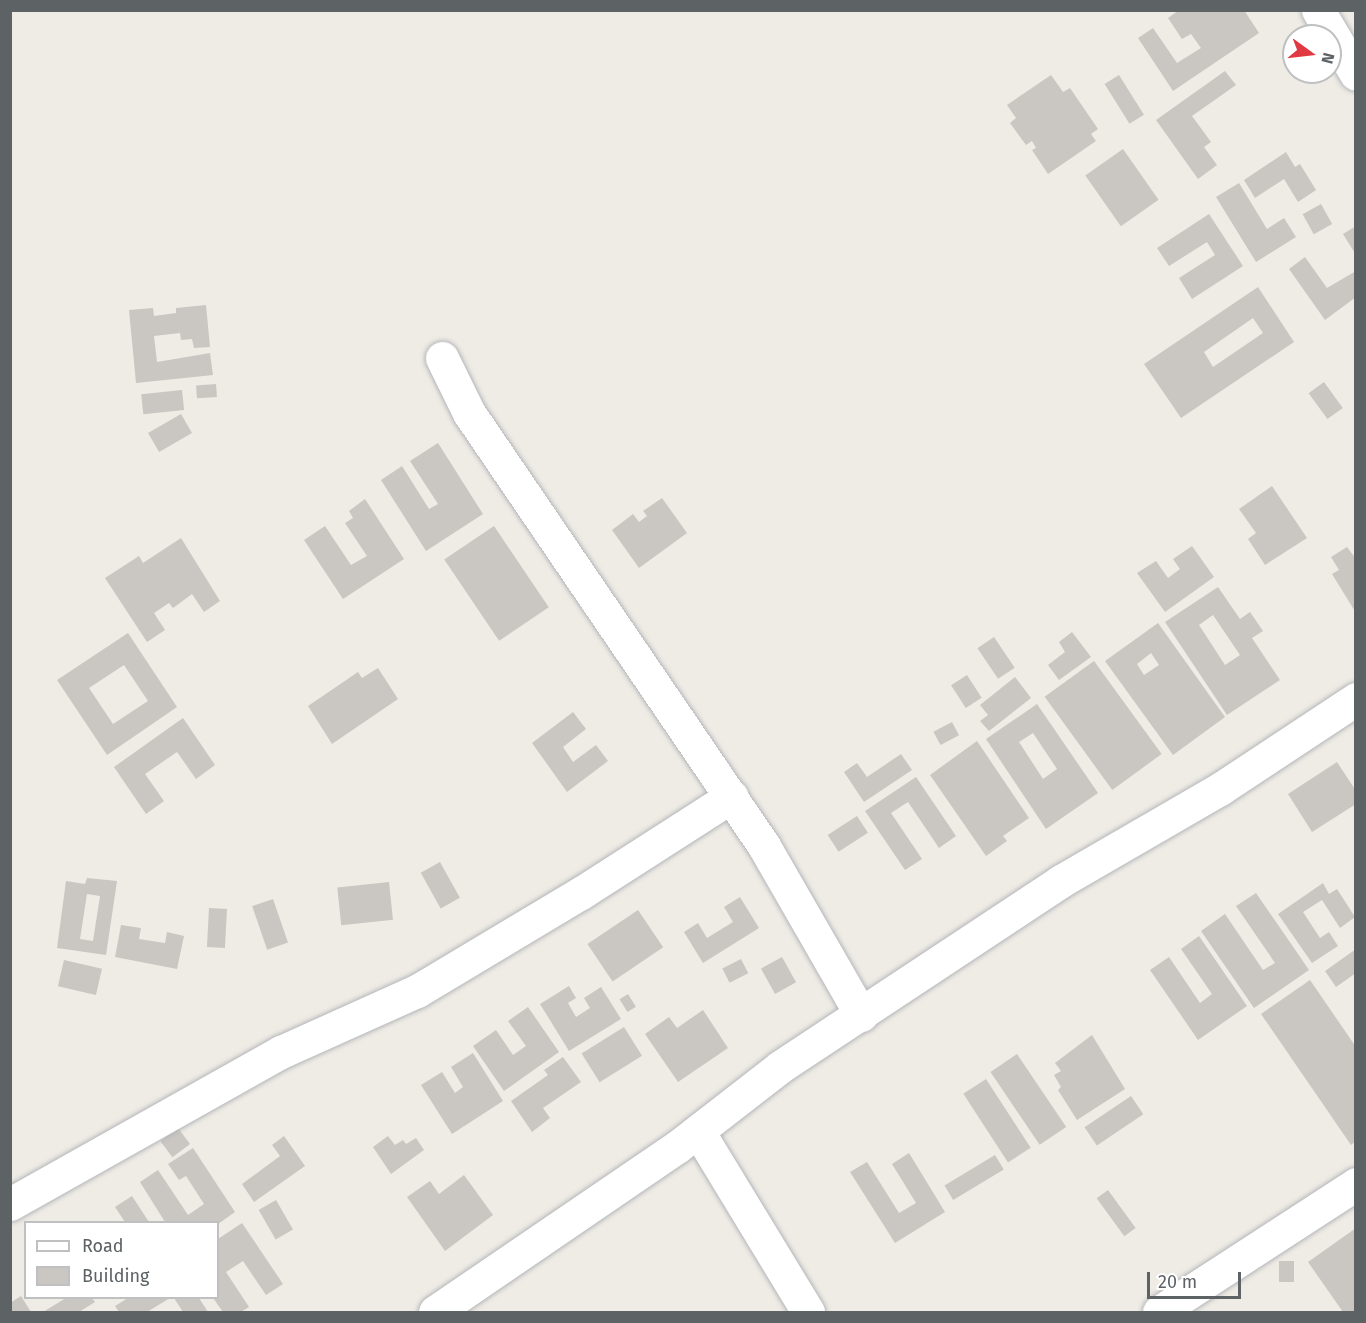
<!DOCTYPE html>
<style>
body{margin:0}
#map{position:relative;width:1366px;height:1323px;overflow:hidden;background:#efebe5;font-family:"Fira Sans",sans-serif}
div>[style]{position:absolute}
.building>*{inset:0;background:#cac6c2;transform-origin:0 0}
.roads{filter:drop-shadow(0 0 2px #b3b6b9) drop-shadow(0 0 2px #b3b6b9)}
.minor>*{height:33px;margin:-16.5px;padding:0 16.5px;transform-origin:16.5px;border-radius:16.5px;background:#fff}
span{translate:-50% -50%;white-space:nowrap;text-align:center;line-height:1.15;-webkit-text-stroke:4.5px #fff;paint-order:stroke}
.frame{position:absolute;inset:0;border:12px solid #5d6265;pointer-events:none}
.legend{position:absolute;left:24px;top:1221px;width:195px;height:78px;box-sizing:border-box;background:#fff;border:2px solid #bec0c1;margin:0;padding:8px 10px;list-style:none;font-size:18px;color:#5d6265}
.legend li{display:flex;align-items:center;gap:12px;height:30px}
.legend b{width:30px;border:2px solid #bec0c1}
.north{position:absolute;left:1282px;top:24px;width:60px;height:60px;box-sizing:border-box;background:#fff;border:2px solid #bec0c1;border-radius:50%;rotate:105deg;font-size:16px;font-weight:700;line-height:24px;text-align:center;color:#5d6265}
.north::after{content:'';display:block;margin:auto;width:21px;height:27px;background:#e13942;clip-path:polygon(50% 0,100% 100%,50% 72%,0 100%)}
.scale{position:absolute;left:1147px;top:1272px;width:94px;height:27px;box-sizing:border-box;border:3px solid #5d6265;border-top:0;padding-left:8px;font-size:18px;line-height:21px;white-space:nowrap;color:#5d6265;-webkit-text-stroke:4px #fff;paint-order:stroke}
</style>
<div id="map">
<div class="building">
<i style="clip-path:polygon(1179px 10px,1244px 10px,1259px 33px,1173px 91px,1138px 38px,1153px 28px,1177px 63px,1201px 48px,1191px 34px,1182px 39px,1168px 18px)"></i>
<i style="clip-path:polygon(1225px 71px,1236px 85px,1192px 116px,1211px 142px,1204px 147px,1217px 165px,1198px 179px,1156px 120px)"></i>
<i style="clip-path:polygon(1051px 75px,1063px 92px,1070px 88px,1098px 129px,1091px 134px,1096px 141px,1048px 174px,1032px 150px,1036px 148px,1032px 141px,1026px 145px,1010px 123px,1016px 118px,1007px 105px)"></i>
<i style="left:1119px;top:75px;width:47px;height:17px;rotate:58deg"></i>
<i style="left:1123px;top:149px;width:62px;height:46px;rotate:55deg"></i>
<i style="clip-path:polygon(1286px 152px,1295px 167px,1300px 164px,1316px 190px,1298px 202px,1284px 179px,1255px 198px,1244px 180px)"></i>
<i style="clip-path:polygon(1239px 183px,1267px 229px,1284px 218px,1296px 237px,1256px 262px,1216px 197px)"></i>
<i style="left:1321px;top:204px;width:23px;height:21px;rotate:61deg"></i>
<i style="clip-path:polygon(1209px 214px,1243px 266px,1192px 299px,1179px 278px,1215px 255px,1207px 242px,1169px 266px,1157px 248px)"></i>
<i style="clip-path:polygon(1356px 226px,1356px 255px,1343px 234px)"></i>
<i style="clip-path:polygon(1305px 257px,1327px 288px,1356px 271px,1356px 297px,1325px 320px,1289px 269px)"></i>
<i style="clip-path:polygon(evenodd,1258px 287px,1294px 342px,1181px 418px,1144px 364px,1258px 287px,1253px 318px,1263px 333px,1213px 367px,1204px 352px,1253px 318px)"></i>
<i style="clip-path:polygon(206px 305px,210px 347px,194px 348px,192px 339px,181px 340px,180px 333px,154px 336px,157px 362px,210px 353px,213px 375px,136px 383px,129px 310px,153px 308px,154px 316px,176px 313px,176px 308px)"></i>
<i style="left:1324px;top:382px;width:32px;height:19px;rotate:54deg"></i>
<i style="left:216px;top:384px;width:13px;height:20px;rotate:86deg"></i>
<i style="left:182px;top:390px;width:20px;height:41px;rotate:84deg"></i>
<i style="left:181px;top:414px;width:22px;height:38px;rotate:60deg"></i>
<i style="clip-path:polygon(438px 443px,483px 514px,426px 551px,381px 480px,402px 466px,429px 509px,438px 504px,410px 461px)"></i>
<i style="clip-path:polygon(1272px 486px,1307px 538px,1265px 565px,1248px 539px,1256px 533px,1239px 509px)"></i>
<i style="clip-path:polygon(662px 498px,687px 533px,639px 568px,612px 530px,633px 514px,639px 522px,647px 516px,643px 511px)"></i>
<i style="clip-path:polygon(365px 499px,404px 559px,343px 599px,304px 540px,325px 526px,351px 565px,367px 556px,345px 523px,353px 518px,349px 511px)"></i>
<i style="left:494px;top:526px;width:98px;height:60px;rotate:56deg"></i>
<i style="clip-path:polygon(181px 538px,220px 601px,204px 612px,192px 594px,173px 608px,169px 603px,154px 613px,165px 630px,147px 642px,105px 578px,139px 556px,143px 563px)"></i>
<i style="clip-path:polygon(1192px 546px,1214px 577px,1165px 612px,1137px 573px,1156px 561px,1168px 578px,1180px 569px,1173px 559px)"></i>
<i style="clip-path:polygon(1347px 547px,1356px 559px,1356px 613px,1332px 574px,1339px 570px,1331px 557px)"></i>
<i style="clip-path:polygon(evenodd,1218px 587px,1240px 619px,1250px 612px,1263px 631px,1252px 638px,1280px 680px,1227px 715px,1165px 622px,1218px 587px,1213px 615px,1240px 655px,1225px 665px,1199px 625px,1213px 615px)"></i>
<i style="clip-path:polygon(evenodd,1158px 623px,1225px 717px,1173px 755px,1105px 661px,1158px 623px,1151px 653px,1159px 665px,1144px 675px,1137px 664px,1151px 653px)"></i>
<i style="clip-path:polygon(1072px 632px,1091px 657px,1059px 680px,1048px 665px,1065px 652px,1059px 642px)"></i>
<i style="clip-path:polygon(evenodd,128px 633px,177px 707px,107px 755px,57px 680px,128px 633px,124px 665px,148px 701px,113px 724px,89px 688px,124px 665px)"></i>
<i style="left:994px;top:637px;width:37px;height:20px;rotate:56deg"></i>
<i style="left:1094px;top:661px;width:115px;height:61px;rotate:54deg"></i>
<i style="clip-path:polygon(378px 668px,398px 699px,332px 744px,308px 706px,358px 672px,362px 678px)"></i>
<i style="left:967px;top:675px;width:27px;height:19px;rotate:57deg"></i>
<i style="clip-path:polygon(1015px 677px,1031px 698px,989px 731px,980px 721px,988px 715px,980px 705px)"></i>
<i style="clip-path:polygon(evenodd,1037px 704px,1098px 793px,1046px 829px,986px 739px,1037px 704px,1033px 733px,1057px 769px,1043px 779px,1019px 742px,1033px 733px)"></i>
<i style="clip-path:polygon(573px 712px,586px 729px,563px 747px,573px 762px,596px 745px,608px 761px,567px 792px,532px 743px)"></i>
<i style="clip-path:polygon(183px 718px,215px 765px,196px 779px,177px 752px,145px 774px,164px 801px,146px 814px,114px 767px)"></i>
<i style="left:952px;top:722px;width:15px;height:21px;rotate:62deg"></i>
<i style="clip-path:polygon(977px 741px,1029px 818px,1003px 836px,1007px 841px,986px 856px,930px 775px)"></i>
<i style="clip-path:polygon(901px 754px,912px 770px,864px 802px,844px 772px,857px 763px,867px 777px)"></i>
<i style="clip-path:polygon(1337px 762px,1356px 791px,1356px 804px,1312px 832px,1288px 794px)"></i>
<i style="clip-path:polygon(916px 777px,956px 836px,939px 848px,908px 802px,891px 813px,922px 859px,905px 870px,865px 811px)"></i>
<i style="left:857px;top:816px;width:20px;height:35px;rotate:57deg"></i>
<i style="left:440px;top:862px;width:41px;height:22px;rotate:61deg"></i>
<i style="clip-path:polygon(evenodd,87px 878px,117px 881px,106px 955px,57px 948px,66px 881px,85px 884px,87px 878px,87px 894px,100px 896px,93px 941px,80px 939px,87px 894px)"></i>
<i style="left:389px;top:882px;width:38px;height:52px;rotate:84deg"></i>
<i style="clip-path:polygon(1323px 883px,1329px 894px,1337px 889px,1355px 917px,1340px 928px,1322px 900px,1303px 912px,1320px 938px,1329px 932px,1338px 946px,1312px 963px,1278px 914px)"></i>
<i style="clip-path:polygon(1256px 893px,1309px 970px,1254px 1008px,1201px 931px,1225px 914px,1263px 970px,1275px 963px,1236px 906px)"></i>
<i style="clip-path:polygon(740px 897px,759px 928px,703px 963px,684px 932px,698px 923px,707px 938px,733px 922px,724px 907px)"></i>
<i style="left:273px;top:899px;width:46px;height:22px;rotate:71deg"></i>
<i style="left:209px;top:908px;width:18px;height:39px;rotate:3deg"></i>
<i style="left:638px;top:910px;width:45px;height:61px;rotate:56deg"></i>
<i style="clip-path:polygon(121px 925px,141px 928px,139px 939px,165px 943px,167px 932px,184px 936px,177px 969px,115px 957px)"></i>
<i style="clip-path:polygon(1199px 936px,1247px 1006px,1198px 1040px,1150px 970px,1169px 957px,1200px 1003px,1212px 994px,1181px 949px)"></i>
<i style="clip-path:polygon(1356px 949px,1356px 973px,1336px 987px,1325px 971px)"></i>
<i style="left:782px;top:957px;width:29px;height:24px;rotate:61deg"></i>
<i style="left:741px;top:959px;width:16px;height:21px;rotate:63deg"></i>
<i style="left:64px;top:960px;width:39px;height:27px;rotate:13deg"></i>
<i style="clip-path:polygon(1310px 980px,1356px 1047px,1356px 1141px,1351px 1145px,1261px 1014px)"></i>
<i style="clip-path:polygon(569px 986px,576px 998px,568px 1003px,576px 1017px,590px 1008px,584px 998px,601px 987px,621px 1019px,569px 1051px,540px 1004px)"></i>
<i style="left:628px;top:994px;width:15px;height:10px;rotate:58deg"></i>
<i style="clip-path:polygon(528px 1007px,559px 1052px,504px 1091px,473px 1046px,496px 1030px,513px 1055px,526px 1046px,508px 1021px)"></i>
<i style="clip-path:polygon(703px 1010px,728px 1048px,678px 1082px,645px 1034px,669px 1017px,677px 1028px)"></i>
<i style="left:624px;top:1027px;width:34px;height:50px;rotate:58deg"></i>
<i style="clip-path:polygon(1092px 1035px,1125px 1089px,1077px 1120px,1058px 1090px,1061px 1087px,1054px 1075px,1061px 1071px,1055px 1063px)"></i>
<i style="clip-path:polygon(473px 1053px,503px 1101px,452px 1134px,421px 1085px,442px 1072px,455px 1093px,463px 1087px,451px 1067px)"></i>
<i style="left:1017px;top:1054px;width:88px;height:32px;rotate:56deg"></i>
<i style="clip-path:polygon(563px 1057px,581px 1082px,543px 1108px,550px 1118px,532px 1132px,511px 1101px,548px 1075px,544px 1070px)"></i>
<i style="left:986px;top:1079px;width:82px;height:27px;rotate:57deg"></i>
<i style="left:1131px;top:1096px;width:22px;height:56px;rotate:56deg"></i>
<i style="left:178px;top:1128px;width:20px;height:22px;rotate:53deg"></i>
<i style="clip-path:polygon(284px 1136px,305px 1166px,254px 1202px,242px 1184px,280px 1156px,272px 1145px)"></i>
<i style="clip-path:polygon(388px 1136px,395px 1145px,403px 1140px,406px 1144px,416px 1138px,424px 1150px,391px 1174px,373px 1147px)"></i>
<i style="clip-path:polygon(193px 1148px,235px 1212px,218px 1224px,165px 1222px,140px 1182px,158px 1170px,188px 1215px,204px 1204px,186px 1176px,179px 1180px,168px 1164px)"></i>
<i style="clip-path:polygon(909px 1153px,945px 1212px,895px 1243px,850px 1172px,867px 1162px,899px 1213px,916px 1203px,892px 1164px)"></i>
<i style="left:995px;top:1155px;width:17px;height:59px;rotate:59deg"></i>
<i style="clip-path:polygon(464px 1175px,493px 1215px,445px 1251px,407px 1197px,430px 1181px,439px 1194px)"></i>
<i style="left:1108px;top:1190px;width:47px;height:14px;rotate:54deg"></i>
<i style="clip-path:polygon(132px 1196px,149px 1222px,125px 1222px,115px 1207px)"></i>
<i style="left:276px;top:1200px;width:34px;height:20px;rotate:60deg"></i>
<i style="clip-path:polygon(242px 1223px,283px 1284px,266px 1295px,243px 1261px,226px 1272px,249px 1307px,241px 1312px,223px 1312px,213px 1298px,218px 1298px,218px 1239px)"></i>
<i style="clip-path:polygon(1356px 1228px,1356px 1312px,1343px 1312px,1308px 1262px)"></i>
<i style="left:1294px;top:1261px;width:21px;height:15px;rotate:90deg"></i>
<i style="clip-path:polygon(21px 1296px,31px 1312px,10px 1312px,10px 1303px)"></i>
<i style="clip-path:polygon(66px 1298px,92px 1298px,95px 1302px,79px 1312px,43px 1312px)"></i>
<i style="clip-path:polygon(128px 1298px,170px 1298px,147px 1312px,119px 1312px,115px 1306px)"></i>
<i style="clip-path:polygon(174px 1298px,199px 1298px,208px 1312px,183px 1312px)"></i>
</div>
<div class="roads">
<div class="minor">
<i style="left:1318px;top:10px;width:74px;rotate:59.3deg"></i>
<i style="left:442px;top:358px;width:61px;rotate:63.9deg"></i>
<i style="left:469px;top:413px;width:524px;rotate:55.73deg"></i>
<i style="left:764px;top:846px;width:195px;rotate:60.1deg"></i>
<i style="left:698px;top:1131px;width:212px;rotate:58.7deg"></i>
<i style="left:10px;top:1204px;width:311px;rotate:-29.3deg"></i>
<i style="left:281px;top:1052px;width:149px;rotate:-24.2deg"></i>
<i style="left:417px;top:991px;width:191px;rotate:-30.9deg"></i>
<i style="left:581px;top:893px;width:179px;rotate:-32.7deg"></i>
<i style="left:435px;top:1312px;width:293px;rotate:-34.3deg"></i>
<i style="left:677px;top:1147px;width:130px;rotate:-37.8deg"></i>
<i style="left:780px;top:1067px;width:337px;rotate:-33.5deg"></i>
<i style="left:1061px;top:881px;width:184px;rotate:-30.1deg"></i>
<i style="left:1220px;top:789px;width:163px;rotate:-33.5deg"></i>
<i style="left:1159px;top:1312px;width:235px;rotate:-33deg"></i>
</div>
</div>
<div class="frame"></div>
<ul class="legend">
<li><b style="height:8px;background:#fff"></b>Road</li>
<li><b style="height:16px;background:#cac6c2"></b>Building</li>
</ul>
<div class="north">N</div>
<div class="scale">20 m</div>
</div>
